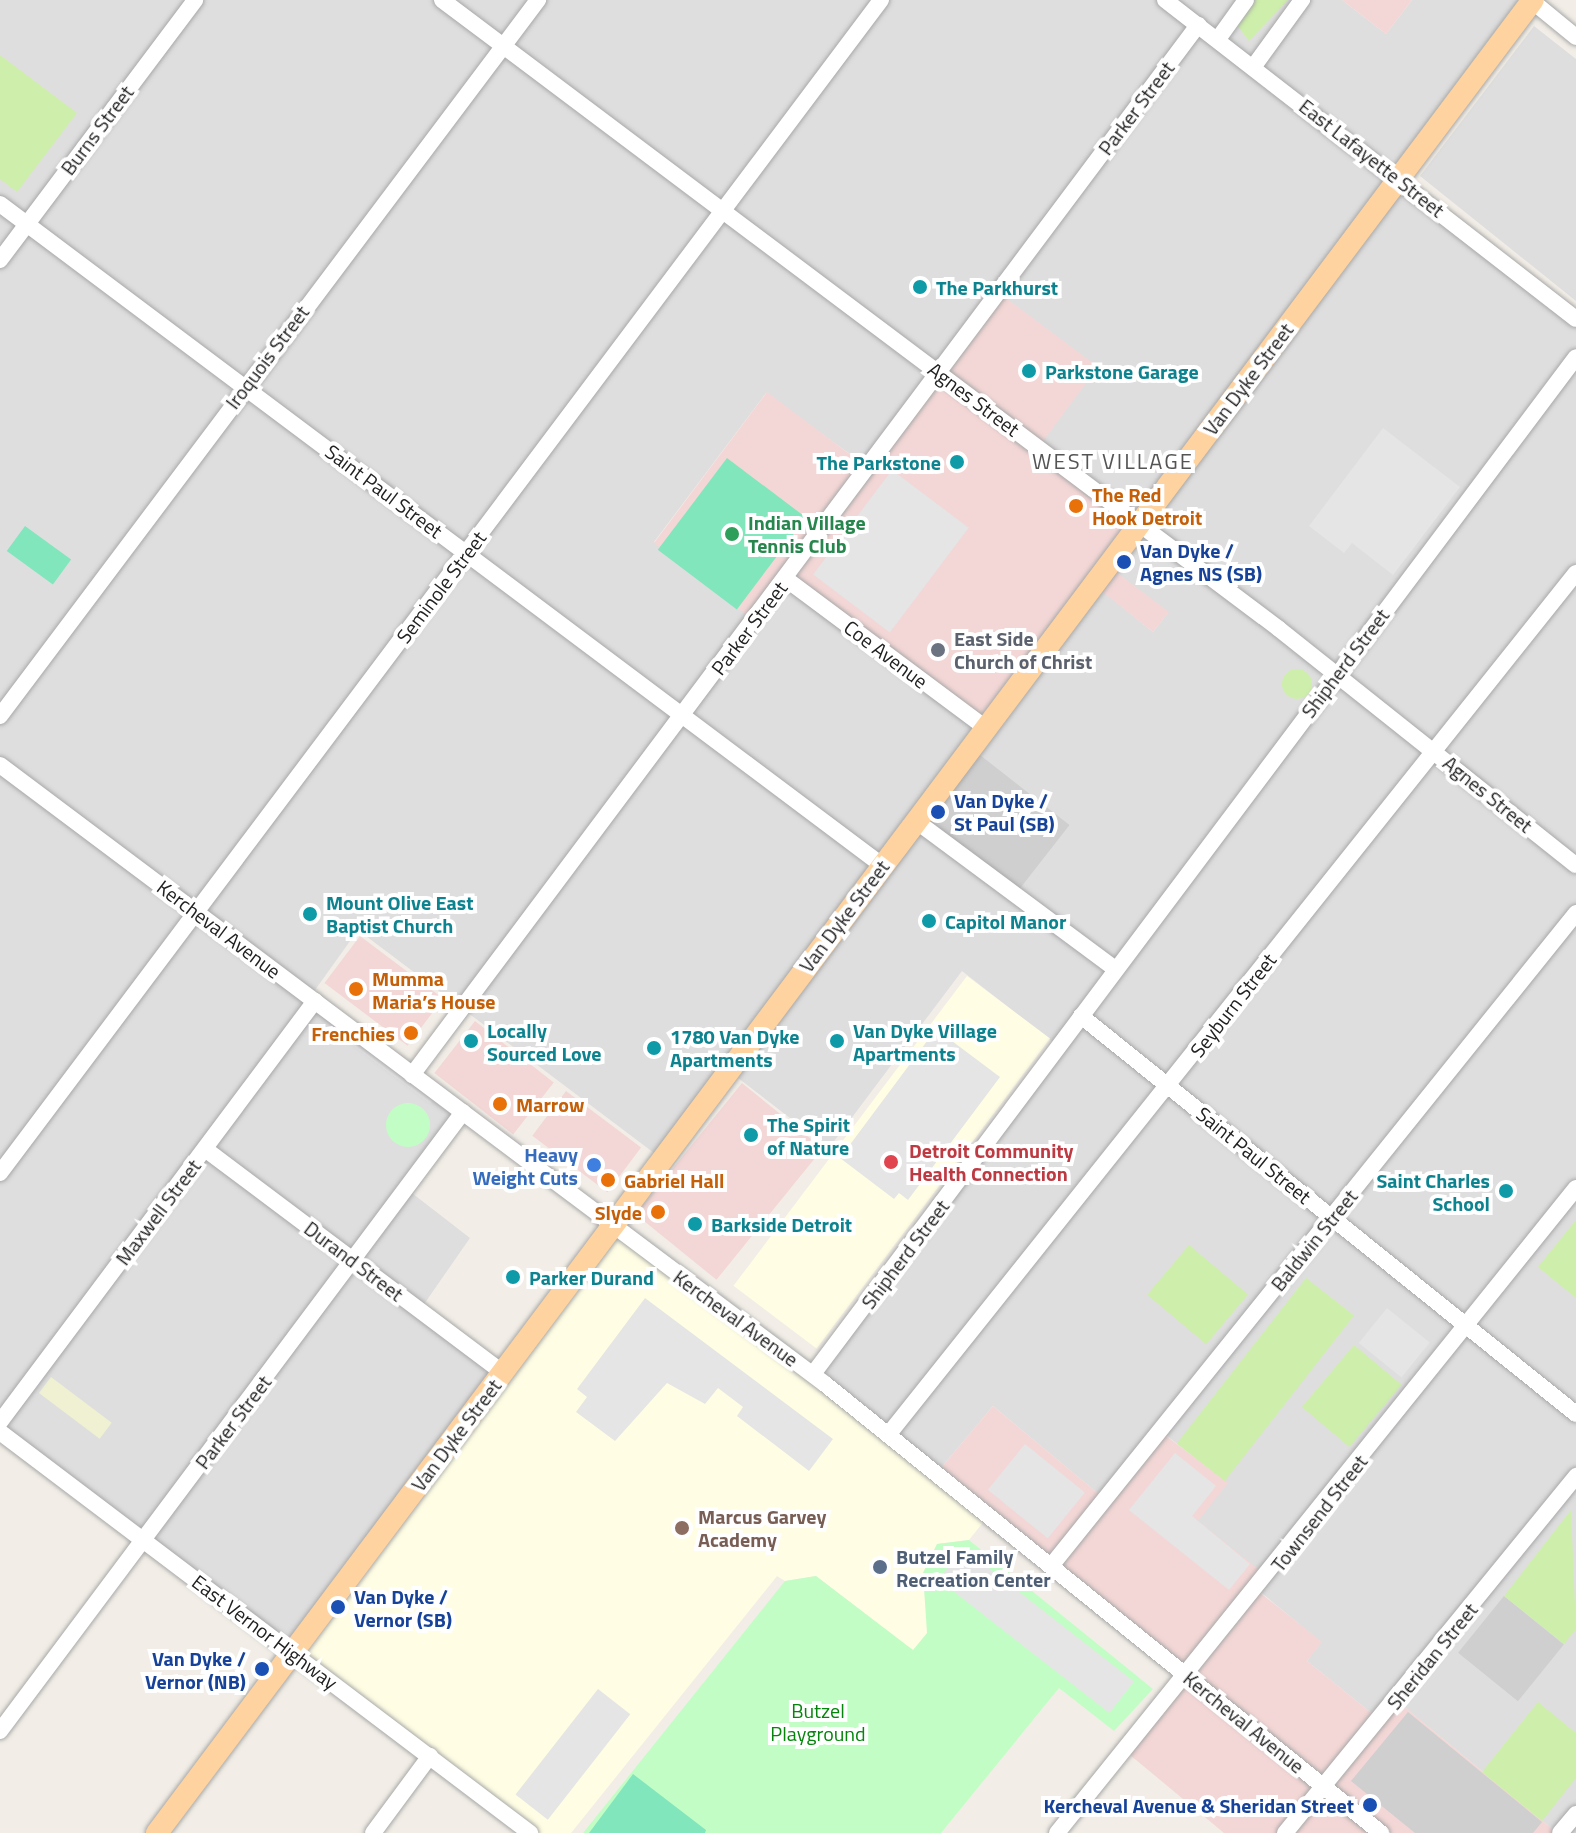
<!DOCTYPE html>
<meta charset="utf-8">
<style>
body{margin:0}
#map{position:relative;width:1576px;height:1833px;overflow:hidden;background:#f2eee7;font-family:"Titillium Web",sans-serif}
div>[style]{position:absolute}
.residential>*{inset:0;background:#dfdede}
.commercial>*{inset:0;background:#f3d7d6;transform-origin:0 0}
.education>*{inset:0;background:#fffee4;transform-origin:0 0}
.religious>*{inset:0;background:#cfcfcf;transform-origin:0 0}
.farmland>*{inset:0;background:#f0f1d2;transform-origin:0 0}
.grass>*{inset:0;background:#ceefab;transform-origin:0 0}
.round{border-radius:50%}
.park>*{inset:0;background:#c3fdc6}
.pitch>*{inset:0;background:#81e6bc;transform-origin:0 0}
.parking>*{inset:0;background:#e5e5e5;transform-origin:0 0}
.roads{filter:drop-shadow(0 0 2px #a8a8a8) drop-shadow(0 0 2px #a8a8a8)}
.minor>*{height:16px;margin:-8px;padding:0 8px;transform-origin:8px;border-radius:8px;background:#fff}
.major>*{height:22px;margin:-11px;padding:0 11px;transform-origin:11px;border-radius:11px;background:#ffd3a0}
.dots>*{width:22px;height:22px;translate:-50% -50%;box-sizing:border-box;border:4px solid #fff;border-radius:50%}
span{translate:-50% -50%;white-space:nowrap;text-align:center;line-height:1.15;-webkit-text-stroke:8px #fff;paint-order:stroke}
.street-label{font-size:20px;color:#212121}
.culture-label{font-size:20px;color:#0d838f;font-weight:700}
.left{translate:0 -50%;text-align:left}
.right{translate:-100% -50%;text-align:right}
.food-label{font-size:20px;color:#c56008;font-weight:700}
.leisure-label{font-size:20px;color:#27864d;font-weight:700}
.transit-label{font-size:20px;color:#164399;font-weight:700}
.worship-label{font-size:20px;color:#5b616d;font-weight:700}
.health-label{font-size:20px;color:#be3a42;font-weight:700}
.shop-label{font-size:20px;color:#366cbe;font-weight:700}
.education-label{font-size:20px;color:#785e54;font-weight:700}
.service-label{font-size:20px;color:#4e5e75;font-weight:700}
.park-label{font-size:20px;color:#05850b}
.neighbourhood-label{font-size:22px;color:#545454;letter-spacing:2px}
</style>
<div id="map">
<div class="residential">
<i style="clip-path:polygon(evenodd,0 0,1342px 0,1386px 34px,1412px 0,1533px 0,1399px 178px,1576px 319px,1576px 1833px,1557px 1833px,1397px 1701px,1380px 1720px,1307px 1661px,1321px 1642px,1258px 1590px,1267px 1577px,1197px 1521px,1227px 1483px,1162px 1432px,1106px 1500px,993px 1406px,936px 1474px,813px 1374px,1058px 1046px,962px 971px,829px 1148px,729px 1071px,662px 1159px,358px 930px,310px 997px,463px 1112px,408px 1190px,470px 1238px,420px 1310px,502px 1372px,305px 1661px,0 1432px,0 0,766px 393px,869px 468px,1108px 566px,1168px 613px,1153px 632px,1094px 584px,786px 579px,654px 542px,766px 393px)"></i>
<i style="clip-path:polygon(1534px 26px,1576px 59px,1576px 301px,1420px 176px)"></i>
</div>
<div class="commercial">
<i style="clip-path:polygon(1342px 0,1412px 0,1386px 34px)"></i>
<i style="clip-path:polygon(998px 292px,1098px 367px,1038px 448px,1139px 524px,1108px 566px,1169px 612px,1153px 632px,1094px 585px,986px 728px,786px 579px,754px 621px,654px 543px,767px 392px,868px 468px)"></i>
<i style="left:360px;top:936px;width:104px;height:59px;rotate:37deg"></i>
<i style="left:475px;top:1021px;width:100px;height:66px;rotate:38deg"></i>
<i style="left:742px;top:1083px;width:104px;height:169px;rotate:39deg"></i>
<i style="left:566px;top:1091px;width:94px;height:56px;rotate:37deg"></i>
<i style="clip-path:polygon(993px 1406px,1106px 1500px,1161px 1432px,1228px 1483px,1198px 1521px,1268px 1577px,1258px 1591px,1322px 1642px,1307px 1661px,1380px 1720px,1396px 1700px,1557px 1833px,1224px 1833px,1124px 1750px,1186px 1676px,936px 1474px)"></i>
</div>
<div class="education">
<i style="left:967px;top:976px;width:104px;height:388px;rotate:37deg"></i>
<i style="clip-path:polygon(610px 1226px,988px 1516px,969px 1540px,937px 1544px,923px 1573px,928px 1633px,913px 1651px,816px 1576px,785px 1581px,777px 1576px,571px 1833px,530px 1833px,293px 1652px)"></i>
</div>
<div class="religious">
<i style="left:971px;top:748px;width:125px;height:91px;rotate:38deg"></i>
<i style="left:1504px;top:1596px;width:77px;height:73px;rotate:39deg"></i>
<i style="clip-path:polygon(1408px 1712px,1542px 1822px,1533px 1833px,1415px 1833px,1351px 1781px)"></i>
</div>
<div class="farmland">
<i style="left:51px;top:1377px;width:76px;height:20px;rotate:37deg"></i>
</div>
<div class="grass">
<i style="clip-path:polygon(1256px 0,1288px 0,1249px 41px,1237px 25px)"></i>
<i style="clip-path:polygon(0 55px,77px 113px,17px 192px,0 179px)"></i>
<i class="round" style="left:1282px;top:669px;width:30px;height:30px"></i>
<i style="clip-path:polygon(1576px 1220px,1576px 1298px,1538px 1267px)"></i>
<i style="left:1189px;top:1245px;width:77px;height:65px;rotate:40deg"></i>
<i style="left:1306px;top:1278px;width:61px;height:210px;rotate:38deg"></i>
<i style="left:1354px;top:1345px;width:62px;height:81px;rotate:40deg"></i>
<i style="clip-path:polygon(1571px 1510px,1576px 1629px,1564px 1644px,1504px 1596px)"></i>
<i style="clip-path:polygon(1538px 1702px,1576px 1733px,1576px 1778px,1542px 1821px,1482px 1772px)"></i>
</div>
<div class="park">
<i class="round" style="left:386px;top:1103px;width:44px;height:44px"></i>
<i style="clip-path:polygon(969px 1540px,1153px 1689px,1114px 1731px,1059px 1688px,941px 1833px,583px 1833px,785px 1581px,816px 1576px,913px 1650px,927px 1633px,923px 1573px,937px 1544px)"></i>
</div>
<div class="pitch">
<i style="left:727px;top:458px;width:99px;height:115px;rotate:37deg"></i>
<i style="left:25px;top:526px;width:57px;height:31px;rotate:36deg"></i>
<i style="clip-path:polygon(633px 1774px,706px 1830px,705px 1833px,589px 1833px)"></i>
</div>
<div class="parking">
<i style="clip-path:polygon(1383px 428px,1460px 487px,1393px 575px,1352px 543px,1344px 553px,1309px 526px)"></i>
<i style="left:892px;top:470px;width:96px;height:131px;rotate:37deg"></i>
<i style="left:337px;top:1026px;width:121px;height:6px;rotate:37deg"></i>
<i style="clip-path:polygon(936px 1029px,1000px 1077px,908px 1200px,899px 1193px,894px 1199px,840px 1158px)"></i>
<i style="clip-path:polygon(645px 1298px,833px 1439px,809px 1471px,737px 1416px,743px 1407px,718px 1388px,705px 1404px,667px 1383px,615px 1441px,576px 1412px,587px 1397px,577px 1389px)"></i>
<i style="left:1387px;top:1308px;width:55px;height:45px;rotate:39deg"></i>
<i style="left:1025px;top:1444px;width:77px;height:59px;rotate:39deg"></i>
<i style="clip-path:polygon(1175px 1453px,1216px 1486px,1192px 1516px,1250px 1564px,1229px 1590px,1129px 1510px)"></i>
<i style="left:963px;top:1548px;width:217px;height:40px;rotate:38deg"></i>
<i style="left:598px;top:1689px;width:41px;height:134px;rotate:38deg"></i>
</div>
<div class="roads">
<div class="minor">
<i style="left:442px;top:0;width:1047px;rotate:36.92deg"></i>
<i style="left:1279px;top:629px;width:379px;rotate:38.5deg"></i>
<i style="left:1165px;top:0;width:520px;rotate:37.82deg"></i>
<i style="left:1532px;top:1px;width:57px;rotate:39.3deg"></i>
<i style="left:1218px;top:39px;width:48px;rotate:-54.3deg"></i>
<i style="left:1254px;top:66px;width:82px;rotate:-54deg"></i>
<i style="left:0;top:204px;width:1104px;rotate:36.86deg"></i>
<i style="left:0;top:260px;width:325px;rotate:-53.1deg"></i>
<i style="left:786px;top:579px;width:249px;rotate:36.7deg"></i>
<i style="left:0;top:716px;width:896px;rotate:-53.08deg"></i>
<i style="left:0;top:765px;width:1031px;rotate:36.88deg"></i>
<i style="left:825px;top:1384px;width:715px;rotate:38.92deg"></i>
<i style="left:916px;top:821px;width:248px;rotate:36.6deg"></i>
<i style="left:1081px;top:1016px;width:635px;rotate:38.8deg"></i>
<i style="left:412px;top:1075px;width:1312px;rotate:-53.18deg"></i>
<i style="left:205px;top:1149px;width:371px;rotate:36.9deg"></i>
<i style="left:0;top:1173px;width:1467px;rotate:-53.09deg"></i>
<i style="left:813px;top:1374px;width:1271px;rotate:-53.12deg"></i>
<i style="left:0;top:1422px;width:526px;rotate:-53.2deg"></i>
<i style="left:0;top:1432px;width:665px;rotate:37.11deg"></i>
<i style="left:888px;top:1435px;width:1103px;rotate:-51.41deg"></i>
<i style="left:1051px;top:1566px;width:838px;rotate:-51.2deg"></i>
<i style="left:0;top:1731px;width:773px;rotate:-53.2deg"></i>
<i style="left:373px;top:1833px;width:96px;rotate:-53.5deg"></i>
<i style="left:1057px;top:1833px;width:828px;rotate:-51.18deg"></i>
<i style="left:1285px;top:1833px;width:461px;rotate:-50.8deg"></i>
<i style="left:1560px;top:1833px;width:25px;rotate:-50deg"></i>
</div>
<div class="major">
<i style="left:157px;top:1833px;width:2292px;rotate:-53.11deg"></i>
</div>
</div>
<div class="dots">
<i style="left:920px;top:287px;background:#0f9aa8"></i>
<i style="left:1029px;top:371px;background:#0f9aa8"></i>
<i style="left:957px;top:462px;background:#0f9aa8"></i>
<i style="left:1076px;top:506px;background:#e8710a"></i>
<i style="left:732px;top:534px;background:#2e9e5b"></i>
<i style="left:1124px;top:562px;background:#1a4fb4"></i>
<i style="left:938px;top:650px;background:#6b7280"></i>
<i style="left:938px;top:812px;background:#1a4fb4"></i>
<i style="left:310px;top:914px;background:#0f9aa8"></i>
<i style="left:929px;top:921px;background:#0f9aa8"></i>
<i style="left:356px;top:989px;background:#e8710a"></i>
<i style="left:411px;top:1033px;background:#e8710a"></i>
<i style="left:471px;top:1041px;background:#0f9aa8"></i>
<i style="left:837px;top:1041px;background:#0f9aa8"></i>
<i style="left:654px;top:1048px;background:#0f9aa8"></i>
<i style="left:500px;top:1104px;background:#e8710a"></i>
<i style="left:751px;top:1135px;background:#0f9aa8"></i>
<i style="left:891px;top:1162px;background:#e0444e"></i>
<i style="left:594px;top:1165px;background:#3f7fe0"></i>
<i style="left:608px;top:1180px;background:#e8710a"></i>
<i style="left:1506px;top:1191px;background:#0f9aa8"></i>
<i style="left:658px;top:1212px;background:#e8710a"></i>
<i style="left:695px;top:1224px;background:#0f9aa8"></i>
<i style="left:513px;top:1277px;background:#0f9aa8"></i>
<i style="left:682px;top:1528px;background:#8d6e63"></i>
<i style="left:880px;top:1567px;background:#5c6f8a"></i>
<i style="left:338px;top:1607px;background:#1a4fb4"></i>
<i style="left:262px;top:1669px;background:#1a4fb4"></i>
<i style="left:1370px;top:1805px;background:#1a4fb4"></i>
</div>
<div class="street-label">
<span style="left:1136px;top:108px;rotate:-53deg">Parker Street</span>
<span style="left:97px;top:130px;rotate:-53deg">Burns Street</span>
<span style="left:1372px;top:158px;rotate:38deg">East Lafayette Street</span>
<span style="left:267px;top:357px;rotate:-53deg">Iroquois Street</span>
<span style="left:1248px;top:379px;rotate:-53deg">Van Dyke Street</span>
<span style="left:974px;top:399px;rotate:37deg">Agnes Street</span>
<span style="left:384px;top:491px;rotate:37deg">Saint Paul Street</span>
<span style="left:441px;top:587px;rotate:-53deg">Seminole Street</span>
<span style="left:749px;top:628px;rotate:-53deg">Parker Street</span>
<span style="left:886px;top:654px;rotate:37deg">Coe Avenue</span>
<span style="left:1345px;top:663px;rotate:-53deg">Shipherd Street</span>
<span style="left:1488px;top:794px;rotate:39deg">Agnes Street</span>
<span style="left:844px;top:916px;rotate:-53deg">Van Dyke Street</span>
<span style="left:219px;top:929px;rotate:37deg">Kercheval Avenue</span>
<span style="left:1233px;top:1005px;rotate:-52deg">Seyburn Street</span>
<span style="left:1254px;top:1155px;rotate:39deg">Saint Paul Street</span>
<span style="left:158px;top:1212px;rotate:-53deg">Maxwell Street</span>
<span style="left:1314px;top:1240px;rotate:-51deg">Baldwin Street</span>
<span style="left:905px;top:1254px;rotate:-53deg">Shipherd Street</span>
<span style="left:354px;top:1261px;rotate:37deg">Durand Street</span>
<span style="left:736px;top:1318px;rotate:36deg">Kercheval Avenue</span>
<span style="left:233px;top:1422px;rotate:-53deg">Parker Street</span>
<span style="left:456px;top:1435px;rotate:-53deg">Van Dyke Street</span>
<span style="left:1319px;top:1513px;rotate:-52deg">Townsend Street</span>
<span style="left:265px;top:1632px;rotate:37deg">East Vernor Highway</span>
<span style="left:1432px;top:1656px;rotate:-51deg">Sheridan Street</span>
<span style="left:1244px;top:1722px;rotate:39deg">Kercheval Avenue</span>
</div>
<div class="culture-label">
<span class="left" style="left:936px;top:287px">The Parkhurst</span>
<span class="left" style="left:1045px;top:371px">Parkstone Garage</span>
<span class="right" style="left:941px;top:462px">The Parkstone</span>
<span class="left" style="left:326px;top:914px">Mount Olive East<br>Baptist Church</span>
<span class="left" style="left:945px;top:921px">Capitol Manor</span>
<span class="left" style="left:487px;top:1042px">Locally<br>Sourced Love</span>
<span class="left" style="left:853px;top:1042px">Van Dyke Village<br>Apartments</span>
<span class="left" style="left:670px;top:1048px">1780 Van Dyke<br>Apartments</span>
<span class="left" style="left:767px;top:1136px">The Spirit<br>of Nature</span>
<span class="right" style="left:1490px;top:1192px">Saint Charles<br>School</span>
<span class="left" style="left:711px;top:1224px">Barkside Detroit</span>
<span class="left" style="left:529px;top:1277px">Parker Durand</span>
</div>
<div class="food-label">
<span class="left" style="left:1092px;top:506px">The Red<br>Hook Detroit</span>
<span class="left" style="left:372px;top:990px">Mumma<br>Maria’s House</span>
<span class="right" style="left:395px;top:1033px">Frenchies</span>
<span class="left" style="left:516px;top:1104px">Marrow</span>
<span class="left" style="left:624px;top:1180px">Gabriel Hall</span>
<span class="right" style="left:642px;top:1212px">Slyde</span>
</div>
<div class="leisure-label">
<span class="left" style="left:748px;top:534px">Indian Village<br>Tennis Club</span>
</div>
<div class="transit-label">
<span class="left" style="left:1140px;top:562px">Van Dyke /<br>Agnes NS (SB)</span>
<span class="left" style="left:954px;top:812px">Van Dyke /<br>St Paul (SB)</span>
<span class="left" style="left:354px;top:1608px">Van Dyke /<br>Vernor (SB)</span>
<span class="right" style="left:246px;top:1670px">Van Dyke /<br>Vernor (NB)</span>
<span class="right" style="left:1354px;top:1805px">Kercheval Avenue &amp; Sheridan Street</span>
</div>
<div class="worship-label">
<span class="left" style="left:954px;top:650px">East Side<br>Church of Christ</span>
</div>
<div class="health-label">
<span class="left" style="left:909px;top:1162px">Detroit Community<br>Health Connection</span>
</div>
<div class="shop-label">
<span class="right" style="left:578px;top:1166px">Heavy<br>Weight Cuts</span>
</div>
<div class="education-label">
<span class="left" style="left:698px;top:1528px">Marcus Garvey<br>Academy</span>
</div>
<div class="service-label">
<span class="left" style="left:896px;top:1568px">Butzel Family<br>Recreation Center</span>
</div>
<div class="park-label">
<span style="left:818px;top:1722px">Butzel<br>Playground</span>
</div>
<div class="neighbourhood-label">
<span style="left:1113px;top:462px">WEST VILLAGE</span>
</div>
</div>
